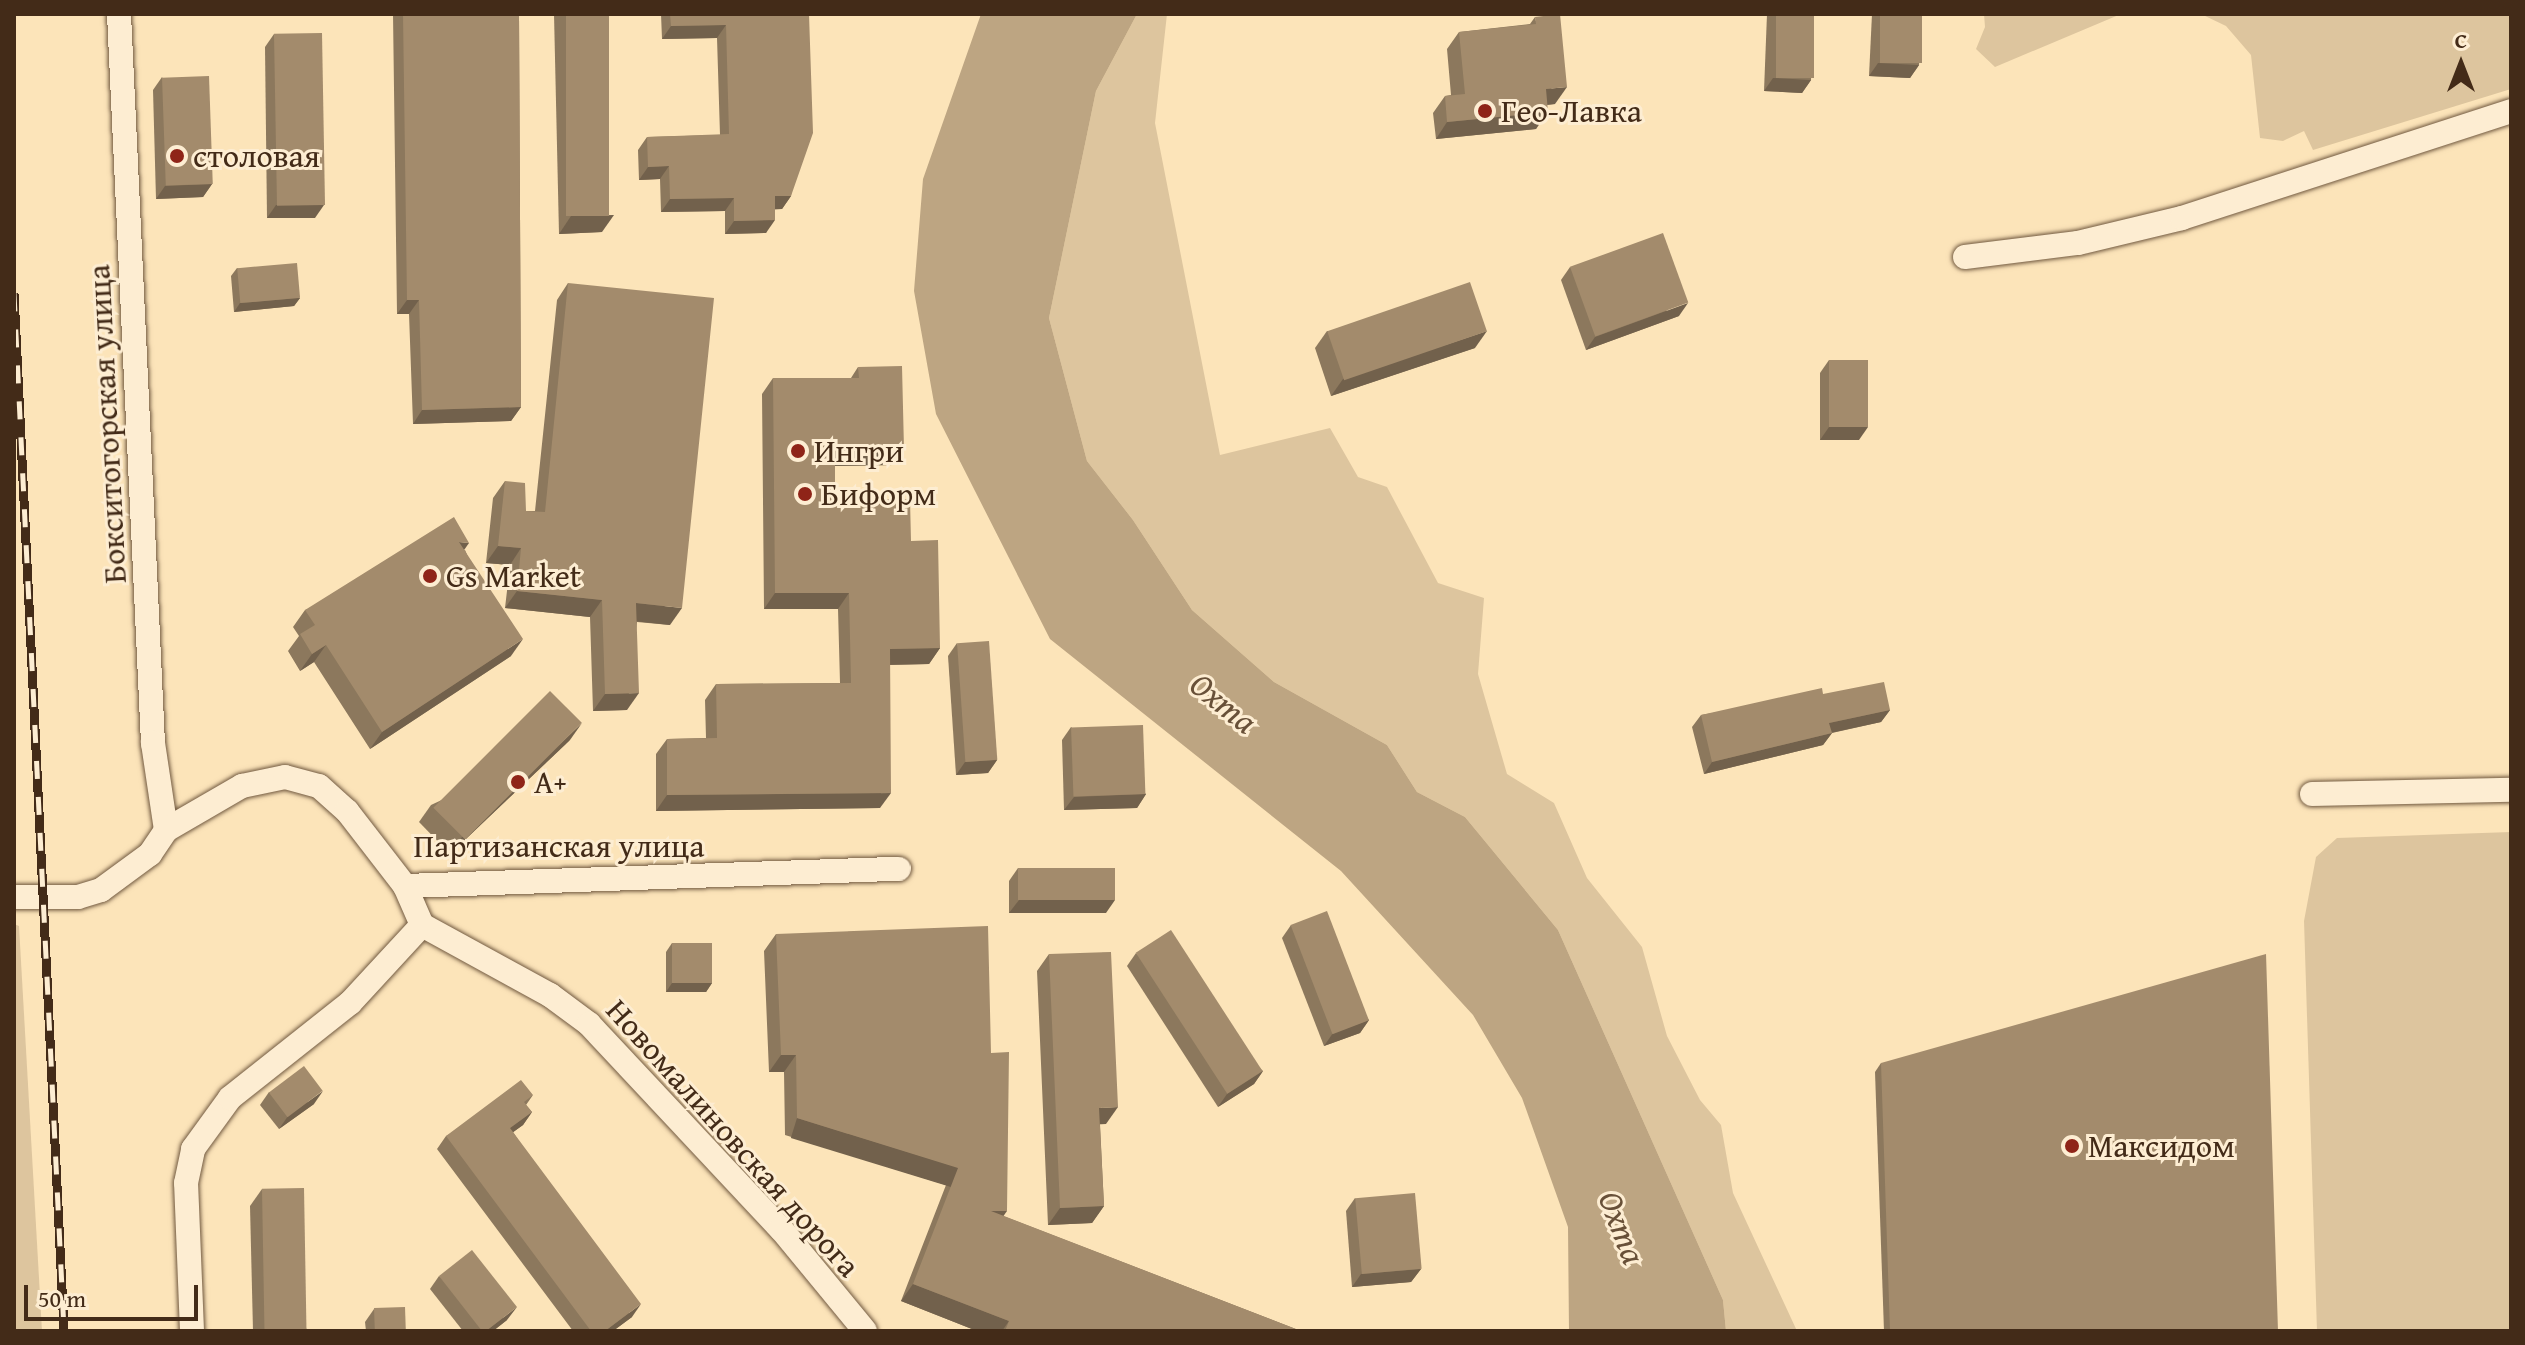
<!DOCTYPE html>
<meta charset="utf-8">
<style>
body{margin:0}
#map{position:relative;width:2525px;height:1345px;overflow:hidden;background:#fce4b9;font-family:"Gentium Book Plus",serif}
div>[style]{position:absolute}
.green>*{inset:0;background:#ddc59e}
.water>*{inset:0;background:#bda582}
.roads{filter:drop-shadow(0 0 2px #715940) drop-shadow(0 0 2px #715940)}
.street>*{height:24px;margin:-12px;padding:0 12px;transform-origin:12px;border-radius:12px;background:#fdedd2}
.rail>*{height:9px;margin-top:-4.5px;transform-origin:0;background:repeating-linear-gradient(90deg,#fdedd2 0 18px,#432b18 0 36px);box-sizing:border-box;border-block:2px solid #432b18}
.wall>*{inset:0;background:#8c785d}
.shaded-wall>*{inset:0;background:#72614c;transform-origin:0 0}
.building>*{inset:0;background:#a38b6c;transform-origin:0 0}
.dots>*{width:22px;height:22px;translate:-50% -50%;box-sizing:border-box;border:4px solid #fdedd2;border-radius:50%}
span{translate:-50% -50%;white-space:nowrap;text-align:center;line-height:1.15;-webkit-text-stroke:6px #fdedd2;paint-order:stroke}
.poi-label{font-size:32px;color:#432b18}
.left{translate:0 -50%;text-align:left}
.street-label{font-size:32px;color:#432b18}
.water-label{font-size:34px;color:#685038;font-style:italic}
.frame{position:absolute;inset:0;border:16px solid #432b18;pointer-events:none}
.north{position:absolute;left:2421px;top:24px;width:80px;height:80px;-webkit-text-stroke:6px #fdedd2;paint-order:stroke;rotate:0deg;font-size:22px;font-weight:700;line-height:32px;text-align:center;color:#432b18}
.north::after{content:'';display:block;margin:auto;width:28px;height:36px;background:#432b18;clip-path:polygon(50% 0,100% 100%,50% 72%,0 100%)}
.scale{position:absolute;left:24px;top:1285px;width:174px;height:36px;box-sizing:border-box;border:4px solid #432b18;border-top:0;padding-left:10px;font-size:24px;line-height:28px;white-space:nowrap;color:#432b18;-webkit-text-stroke:6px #fdedd2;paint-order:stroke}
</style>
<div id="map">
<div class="green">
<i style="clip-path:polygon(1137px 14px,1167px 14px,1155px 123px,1220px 455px,1330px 428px,1358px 477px,1387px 487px,1438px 583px,1484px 598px,1478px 674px,1507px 774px,1554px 803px,1587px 878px,1642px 947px,1667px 1036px,1700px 1100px,1721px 1125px,1733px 1193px,1797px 1331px,1726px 1331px,1723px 1300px,1558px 930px,1465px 817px,1417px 792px,1387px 745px,1274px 682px,1192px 610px,1133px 520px,1087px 461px,1049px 318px,1096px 91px)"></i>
<i style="clip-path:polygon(1984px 14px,2121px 14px,1995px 67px,1976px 49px,1985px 27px)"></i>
<i style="clip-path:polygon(2201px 14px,2511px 14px,2511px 89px,2313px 150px,2304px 131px,2283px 141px,2260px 138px,2251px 55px,2226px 26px)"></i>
<i style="clip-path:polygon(2511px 832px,2511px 1331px,2317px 1331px,2304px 921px,2316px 857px,2337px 838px)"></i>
<i style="clip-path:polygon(14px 924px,19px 926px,42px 1331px,14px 1331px)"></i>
</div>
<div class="water">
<i style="clip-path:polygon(981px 14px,1137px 14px,1096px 91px,1049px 318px,1087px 461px,1133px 520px,1192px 610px,1274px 682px,1387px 745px,1417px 792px,1465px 817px,1558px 930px,1723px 1300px,1726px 1331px,1569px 1331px,1568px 1227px,1522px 1098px,1473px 1015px,1341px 871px,1050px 639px,936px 414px,914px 291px,923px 179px)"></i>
</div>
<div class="roads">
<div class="street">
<i style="left:119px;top:14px;width:730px;rotate:87.33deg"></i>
<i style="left:153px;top:743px;width:88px;rotate:81.5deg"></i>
<i style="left:1965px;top:257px;width:114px;rotate:-7.1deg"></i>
<i style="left:2078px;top:243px;width:107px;rotate:-13.5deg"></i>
<i style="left:2182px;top:218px;width:346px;rotate:-18deg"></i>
<i style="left:2312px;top:794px;width:199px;rotate:-1.2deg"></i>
<i style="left:14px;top:897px;width:64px"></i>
<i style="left:78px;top:897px;width:24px;rotate:-17deg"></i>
<i style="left:101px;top:890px;width:61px;rotate:-36.3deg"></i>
<i style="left:150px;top:854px;width:29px;rotate:-56deg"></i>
<i style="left:166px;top:830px;width:88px;rotate:-30.1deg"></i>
<i style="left:242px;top:786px;width:44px;rotate:-11.8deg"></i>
<i style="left:285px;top:777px;width:35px;rotate:15deg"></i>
<i style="left:319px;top:786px;width:38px;rotate:42deg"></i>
<i style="left:347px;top:811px;width:95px;rotate:52.3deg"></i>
<i style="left:405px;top:886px;width:494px;rotate:-2deg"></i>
<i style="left:422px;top:925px;width:146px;rotate:28.7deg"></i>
<i style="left:550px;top:995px;width:49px;rotate:36.6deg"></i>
<i style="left:589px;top:1024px;width:281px;rotate:46.9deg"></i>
<i style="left:781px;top:1229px;width:132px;rotate:50.5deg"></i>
<i style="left:192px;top:1331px;width:148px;rotate:-92.3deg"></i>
<i style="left:186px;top:1183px;width:35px;rotate:-78deg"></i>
<i style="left:193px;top:1149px;width:63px;rotate:-54deg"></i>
<i style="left:230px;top:1098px;width:153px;rotate:-38.4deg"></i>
<i style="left:350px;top:1003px;width:106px;rotate:-47.3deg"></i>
<i style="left:422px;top:925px;width:43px;rotate:-113.6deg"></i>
</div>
</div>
<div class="rail">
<i style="left:14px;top:293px;width:1039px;rotate:87.24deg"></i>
</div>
<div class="wall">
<i style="clip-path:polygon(393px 14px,519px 14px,521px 407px,511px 421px,413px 424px,409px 314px,397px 314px)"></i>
<i style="clip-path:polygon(554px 14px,609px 14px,602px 232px,559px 234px)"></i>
<i style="clip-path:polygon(661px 14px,809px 14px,791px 196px,782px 209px,775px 209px,766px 233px,725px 234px,725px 211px,661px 212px,660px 179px,639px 180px,638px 150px,647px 137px,720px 135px,717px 38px,662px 39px)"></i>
<i style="clip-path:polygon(1767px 14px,1814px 14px,1811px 80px,1802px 93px,1764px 91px)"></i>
<i style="clip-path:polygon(1872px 14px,1922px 14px,1919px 65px,1910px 78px,1869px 76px)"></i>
<i style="clip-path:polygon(1535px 17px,1555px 104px,1547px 105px,1536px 129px,1436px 139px,1433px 113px,1445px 96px,1451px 95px,1447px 49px,1459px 32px,1530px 24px)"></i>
<i style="clip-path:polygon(274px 34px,315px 218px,267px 218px,265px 47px)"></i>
<i style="clip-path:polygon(162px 77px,212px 184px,203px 197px,156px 199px,153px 90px)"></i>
<i style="clip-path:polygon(1570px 267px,1679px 316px,1586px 350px,1561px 280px)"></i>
<i style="clip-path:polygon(237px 268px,300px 298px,294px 306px,234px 312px,231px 276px)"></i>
<i style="clip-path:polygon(568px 283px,670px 625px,637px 622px,627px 710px,593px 711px,590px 617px,505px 608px,510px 565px,486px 563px,493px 498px,505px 481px,526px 511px,535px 511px,557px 300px)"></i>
<i style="clip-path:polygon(1327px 331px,1475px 348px,1331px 396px,1315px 348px)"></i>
<i style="clip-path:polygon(1829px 360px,1859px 440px,1820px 440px,1820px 373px)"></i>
<i style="clip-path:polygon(858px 367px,893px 465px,835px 466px,835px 500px,911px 541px,940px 648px,929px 664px,890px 665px,880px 808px,656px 811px,656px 754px,667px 739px,706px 738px,705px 700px,716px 684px,840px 683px,838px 609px,764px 609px,762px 394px,773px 378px,851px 378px)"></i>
<i style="clip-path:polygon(465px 550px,511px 656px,370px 749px,314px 662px,300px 671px,288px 651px,299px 636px,293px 627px,305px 610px)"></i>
<i style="clip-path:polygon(957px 643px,997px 760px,988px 773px,956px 775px,948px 656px)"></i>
<i style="clip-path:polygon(1823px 694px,1890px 710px,1881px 722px,1832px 733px,1823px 745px,1704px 774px,1692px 727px,1701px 715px)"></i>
<i style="clip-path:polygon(1071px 727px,1146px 794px,1137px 808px,1064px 810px,1062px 740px)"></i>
<i style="clip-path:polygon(570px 740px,450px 854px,419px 822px,431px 805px)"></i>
<i style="clip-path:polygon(1018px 868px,1106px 913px,1009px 913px,1009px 881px)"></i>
<i style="clip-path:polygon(1291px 925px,1369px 1020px,1360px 1033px,1324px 1046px,1282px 938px)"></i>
<i style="clip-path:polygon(776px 934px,991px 1053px,1003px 1216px,1301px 1331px,977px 1331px,901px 1301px,946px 1185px,785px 1135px,784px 1072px,769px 1072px,764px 951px)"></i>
<i style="clip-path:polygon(672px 943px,712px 983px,706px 992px,666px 992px,666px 952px)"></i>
<i style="clip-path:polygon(1136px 953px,1263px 1071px,1254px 1084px,1218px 1107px,1127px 966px)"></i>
<i style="clip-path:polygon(1049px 954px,1106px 1124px,1100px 1124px,1104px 1206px,1092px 1223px,1048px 1225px,1037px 971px)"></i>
<i style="clip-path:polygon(1881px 1063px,2278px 1331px,1884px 1331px,1875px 1072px)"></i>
<i style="clip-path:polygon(269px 1092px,314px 1104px,279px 1129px,260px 1105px)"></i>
<i style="clip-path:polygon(533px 1095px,526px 1105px,532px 1112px,523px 1125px,513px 1132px,632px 1317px,613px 1331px,573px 1331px,437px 1149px,446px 1136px)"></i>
<i style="clip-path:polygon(262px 1189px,307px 1331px,253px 1331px,250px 1206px)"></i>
<i style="clip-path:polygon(1355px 1198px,1421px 1269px,1411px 1282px,1352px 1287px,1346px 1211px)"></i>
<i style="clip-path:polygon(439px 1276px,507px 1320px,493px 1331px,463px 1331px,430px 1289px)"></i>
<i style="clip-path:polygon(374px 1309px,406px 1331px,366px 1331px,365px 1322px)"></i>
</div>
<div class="shaded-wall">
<i style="clip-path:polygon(726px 25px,717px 38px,662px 39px,671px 26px)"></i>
<i style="clip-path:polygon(1878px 63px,1919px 65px,1910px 78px,1869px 76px)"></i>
<i style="clip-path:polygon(1773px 78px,1811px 80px,1802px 93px,1764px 91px)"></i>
<i style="clip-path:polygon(1567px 87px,1555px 104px,1534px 106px,1546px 89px)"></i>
<i style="clip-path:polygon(1548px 112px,1536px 129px,1436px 139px,1447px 122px)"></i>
<i style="clip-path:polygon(669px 166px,660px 179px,639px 180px,648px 167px)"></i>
<i style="clip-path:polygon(212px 184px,203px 197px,156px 199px,165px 186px)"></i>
<i style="clip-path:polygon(775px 196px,791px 196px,782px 209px,765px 210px)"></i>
<i style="clip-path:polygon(734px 198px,725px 211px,661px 212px,670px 199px)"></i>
<i style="clip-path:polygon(276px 205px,324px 205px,315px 218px,267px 218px)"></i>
<i style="clip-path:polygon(614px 215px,602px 232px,559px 234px,571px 216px)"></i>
<i style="clip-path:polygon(775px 220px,766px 233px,725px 234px,734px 221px)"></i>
<i style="clip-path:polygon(300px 298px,294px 306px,234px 312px,240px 303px)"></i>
<i style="clip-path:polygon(407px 300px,419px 300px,409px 314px,397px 314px)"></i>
<i style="clip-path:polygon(1688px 303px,1679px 316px,1586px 350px,1595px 337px)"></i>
<i style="clip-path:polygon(1487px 331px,1475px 348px,1331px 396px,1343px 379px)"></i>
<i style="clip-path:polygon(521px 407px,511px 421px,413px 424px,422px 410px)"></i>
<i style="clip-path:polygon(1829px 427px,1868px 427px,1859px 440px,1820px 440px)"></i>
<i style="clip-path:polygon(904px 449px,893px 465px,824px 466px,835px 450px)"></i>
<i style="clip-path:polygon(459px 542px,469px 543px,457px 560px)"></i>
<i style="clip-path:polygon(498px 546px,521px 548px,510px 565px,486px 563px)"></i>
<i style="clip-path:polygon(517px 591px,602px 600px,590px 617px,505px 608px)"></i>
<i style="clip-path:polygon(775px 593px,849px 593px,838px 609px,764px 609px)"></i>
<i style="clip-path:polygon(636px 603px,682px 608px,670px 625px,624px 620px)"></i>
<i style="clip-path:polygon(523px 639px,511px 656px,370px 749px,382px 732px)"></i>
<i style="clip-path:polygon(326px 645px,314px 662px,300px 671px,312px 654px)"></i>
<i style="clip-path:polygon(940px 648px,929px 664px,879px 665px,890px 649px)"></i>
<i style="clip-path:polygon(639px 693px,627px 710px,593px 711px,605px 694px)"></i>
<i style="clip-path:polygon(1890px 710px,1881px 722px,1821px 735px,1829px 723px)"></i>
<i style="clip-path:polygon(582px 723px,570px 740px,450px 854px,462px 837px)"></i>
<i style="clip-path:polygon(1832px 733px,1823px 745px,1704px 774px,1712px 762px)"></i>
<i style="clip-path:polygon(997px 760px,988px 773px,956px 775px,965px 762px)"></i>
<i style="clip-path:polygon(891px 793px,880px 808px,656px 811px,667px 795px)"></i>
<i style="clip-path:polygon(1146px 794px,1137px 808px,1064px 810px,1074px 797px)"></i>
<i style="clip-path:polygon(1019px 900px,1115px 900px,1106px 913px,1009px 913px)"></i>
<i style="clip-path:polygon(672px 983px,712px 983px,706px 992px,666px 992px)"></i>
<i style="clip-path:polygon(1369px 1020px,1360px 1033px,1324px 1046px,1333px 1033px)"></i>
<i style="clip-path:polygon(781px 1055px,796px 1055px,784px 1072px,769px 1072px)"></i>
<i style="clip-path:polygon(1263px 1071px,1254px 1084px,1218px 1107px,1227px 1094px)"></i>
<i style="clip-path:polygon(323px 1091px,314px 1104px,279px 1129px,288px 1116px)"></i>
<i style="clip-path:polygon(1118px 1107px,1106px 1124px,1087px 1125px,1099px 1108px)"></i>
<i style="clip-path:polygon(532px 1112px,523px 1125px,501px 1141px,510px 1128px)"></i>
<i style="left:797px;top:1118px;width:169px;height:21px;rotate:17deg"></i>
<i style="clip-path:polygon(1104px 1206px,1092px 1223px,1048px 1225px,1060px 1208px)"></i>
<i style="clip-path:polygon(991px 1211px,1007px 1211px,995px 1228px)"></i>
<i style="clip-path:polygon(1421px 1269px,1411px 1282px,1352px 1287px,1361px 1274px)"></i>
<i style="clip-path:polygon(913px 1284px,1009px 1321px,1002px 1331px,977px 1331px,901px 1301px)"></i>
<i style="clip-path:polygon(641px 1304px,632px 1317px,613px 1331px,605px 1331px)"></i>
<i style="clip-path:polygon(517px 1307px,507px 1320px,493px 1331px,486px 1331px)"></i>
</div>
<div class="building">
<i style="clip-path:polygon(403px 14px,519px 14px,521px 407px,422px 410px,419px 300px,407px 300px)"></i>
<i style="left:566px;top:14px;width:43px;height:202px"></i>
<i style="clip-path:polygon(670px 14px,809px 14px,813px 133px,791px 196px,775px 196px,775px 220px,734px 221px,734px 198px,670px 199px,669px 166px,648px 167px,647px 137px,729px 134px,726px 25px,671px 26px)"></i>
<i style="clip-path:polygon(1560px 14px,1567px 87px,1546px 89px,1548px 112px,1447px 122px,1445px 96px,1465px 94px,1459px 32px,1536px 24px,1535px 17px)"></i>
<i style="left:1776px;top:14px;width:38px;height:64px"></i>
<i style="left:1880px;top:14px;width:42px;height:49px"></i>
<i style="left:322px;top:33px;width:172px;height:48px;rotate:89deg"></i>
<i style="left:209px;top:76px;width:108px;height:47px;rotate:88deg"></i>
<i style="left:1663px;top:233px;width:74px;height:99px;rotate:70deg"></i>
<i style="left:297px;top:263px;width:35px;height:60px;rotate:85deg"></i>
<i style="left:1470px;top:282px;width:52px;height:151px;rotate:71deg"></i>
<i style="clip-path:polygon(568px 283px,714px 298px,682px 608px,636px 603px,639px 693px,605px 694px,602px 600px,517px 591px,521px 548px,498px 546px,505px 481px,525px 483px,526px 511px,545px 512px)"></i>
<i style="left:1829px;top:360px;width:39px;height:67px"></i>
<i style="clip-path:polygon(902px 366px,904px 449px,835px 450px,835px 500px,910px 499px,911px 541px,938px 540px,940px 648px,890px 649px,891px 793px,667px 795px,667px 739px,717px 738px,716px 684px,851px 683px,849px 593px,775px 593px,773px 378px,859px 378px,858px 367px)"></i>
<i style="clip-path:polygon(454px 517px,469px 543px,459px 542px,523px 639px,382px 732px,326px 645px,312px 654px,300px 634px,315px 625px,305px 610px)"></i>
<i style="left:989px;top:641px;width:119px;height:32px;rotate:86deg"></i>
<i style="clip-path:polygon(1884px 682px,1890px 710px,1829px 723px,1832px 733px,1712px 762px,1701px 715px,1822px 688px,1823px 694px)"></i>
<i style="left:550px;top:691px;width:45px;height:165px;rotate:45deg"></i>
<i style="left:1143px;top:725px;width:69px;height:72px;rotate:88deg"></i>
<i style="left:1018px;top:868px;width:97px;height:32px"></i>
<i style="left:1327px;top:911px;width:117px;height:39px;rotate:69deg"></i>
<i style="clip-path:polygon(988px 926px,991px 1053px,1009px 1052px,1007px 1211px,991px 1211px,1301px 1331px,1005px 1331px,1009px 1321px,913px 1284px,958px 1168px,797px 1118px,796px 1055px,781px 1055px,776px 934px)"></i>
<i style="left:1171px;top:930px;width:168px;height:42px;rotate:57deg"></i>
<i style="left:672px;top:943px;width:40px;height:40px"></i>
<i style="clip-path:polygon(1111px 952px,1118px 1107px,1099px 1108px,1104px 1206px,1060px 1208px,1049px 954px)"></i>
<i style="clip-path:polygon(2266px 954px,2278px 1331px,1890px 1331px,1881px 1063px)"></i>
<i style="left:304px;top:1066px;width:31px;height:44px;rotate:53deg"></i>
<i style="clip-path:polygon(521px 1080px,533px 1095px,524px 1102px,532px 1112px,510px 1128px,641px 1304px,605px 1331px,591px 1331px,446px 1136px)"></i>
<i style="left:304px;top:1188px;width:143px;height:42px;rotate:89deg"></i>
<i style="left:1415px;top:1193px;width:76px;height:60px;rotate:85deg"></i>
<i style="clip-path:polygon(472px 1250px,517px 1307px,486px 1331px,482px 1331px,439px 1276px)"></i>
<i style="left:405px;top:1307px;width:24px;height:31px;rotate:88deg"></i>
</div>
<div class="dots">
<i style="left:1485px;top:111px;background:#8f2418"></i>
<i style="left:177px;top:156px;background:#8f2418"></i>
<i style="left:798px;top:451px;background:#8f2418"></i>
<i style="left:805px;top:494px;background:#8f2418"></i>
<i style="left:430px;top:576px;background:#8f2418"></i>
<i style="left:518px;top:782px;background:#8f2418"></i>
<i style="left:2072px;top:1146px;background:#8f2418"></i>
</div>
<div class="poi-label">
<span class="left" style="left:1501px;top:111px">Гео-Лавка</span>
<span class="left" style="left:193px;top:156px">столовая</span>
<span class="left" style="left:814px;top:451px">Ингри</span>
<span class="left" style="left:821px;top:494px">Биформ</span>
<span class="left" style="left:446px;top:576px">Gs Market</span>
<span class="left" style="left:534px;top:782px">А+</span>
<span class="left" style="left:2088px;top:1146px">Максидом</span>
</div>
<div class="street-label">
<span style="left:107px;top:424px;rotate:-93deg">Бокситогорская улица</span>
<span style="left:559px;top:846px">Партизанская улица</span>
<span style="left:733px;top:1138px;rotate:48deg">Новомалиновская дорога</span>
</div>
<div class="water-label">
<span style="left:1224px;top:702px;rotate:39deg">Охта</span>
<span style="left:1623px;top:1227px;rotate:69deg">Охта</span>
</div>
<div class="frame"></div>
<div class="north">С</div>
<div class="scale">50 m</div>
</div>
